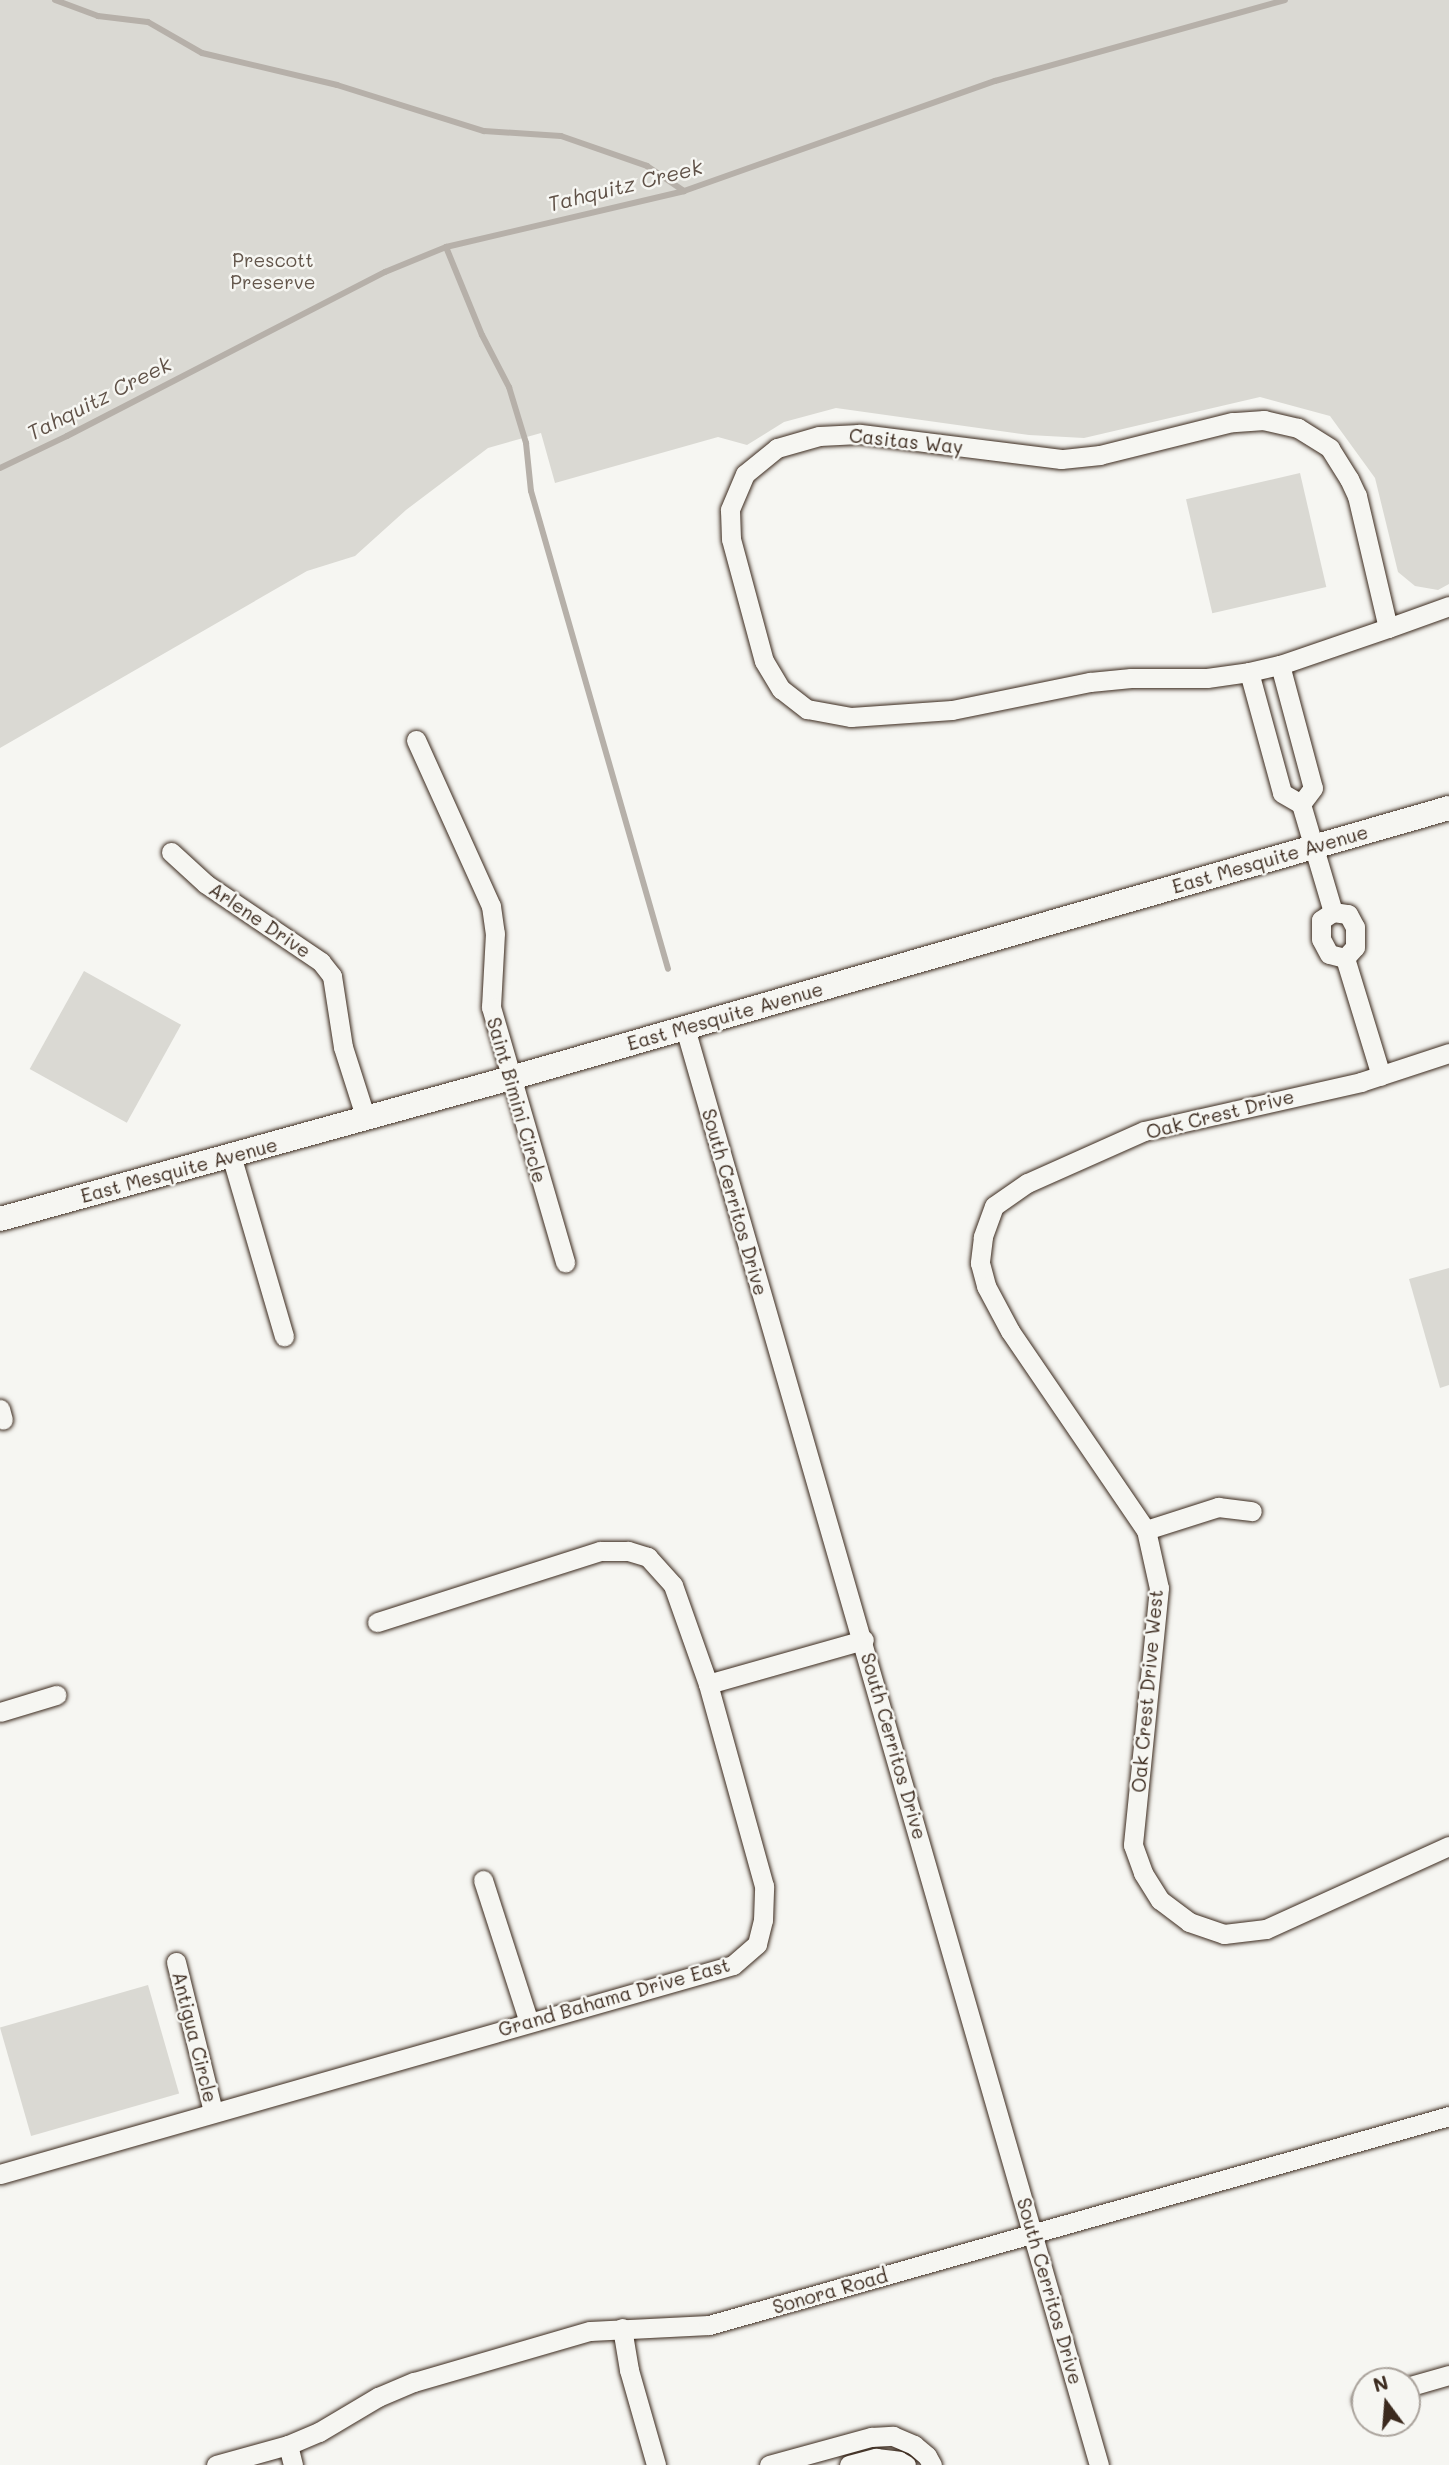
<!DOCTYPE html>
<style>
body{margin:0}
#map{position:relative;width:1449px;height:2465px;overflow:hidden;background:#f6f6f2;font-family:Mali,sans-serif}
div>[style]{position:absolute}
.green>*{inset:0;background:#dad9d3;transform-origin:0 0}
.stream>*{height:6px;margin:-3px;padding:0 3px;transform-origin:3px;border-radius:3px;background:#b6b0a9}
.roads{filter:drop-shadow(0 0 2px #3b2a1e) drop-shadow(0 0 2px #3b2a1e)}
.minor>*{height:19px;margin:-9.5px;padding:0 9.5px;transform-origin:9.5px;border-radius:9.5px;background:#f6f6f2}
.tertiary>*{height:24px;margin:-12px;padding:0 12px;transform-origin:12px;border-radius:12px;background:#f6f6f2}
span{translate:-50% -50%;white-space:nowrap;text-align:center;line-height:1.15;-webkit-text-stroke:5px #f6f6f2;paint-order:stroke}
.park-label{font-size:19px;color:#63564b}
.street-label{font-size:19px;color:#3b2a1e}
.water-label{font-size:21px;color:#605248;font-style:italic}
.north{position:absolute;left:1351px;top:2367px;width:70px;height:70px;box-sizing:border-box;background:#f6f6f2;border:2px solid #aba49d;border-radius:50%;rotate:344deg;font-size:19px;font-weight:700;line-height:28px;text-align:center;color:#3b2a1e}
.north::after{content:'';display:block;margin:auto;width:24px;height:32px;background:#3b2a1e;clip-path:polygon(50% 0,100% 100%,50% 72%,0 100%)}
</style>
<div id="map">
<div class="green">
<i style="clip-path:polygon(0 0,1449px 0,1449px 584px,1438px 590px,1415px 586px,1398px 572px,1375px 478px,1330px 416px,1260px 397px,1084px 438px,1029px 435px,836px 408px,784px 422px,747px 445px,718px 437px,555px 483px,541px 433px,488px 448px,406px 510px,355px 556px,307px 571px,0 748px)"></i>
<i style="left:1300px;top:473px;width:117px;height:117px;rotate:77deg"></i>
<i style="left:84px;top:971px;width:111px;height:112px;rotate:29deg"></i>
<i style="clip-path:polygon(1449px 1268px,1449px 1385px,1440px 1388px,1409px 1279px)"></i>
<i style="left:148px;top:1985px;width:113px;height:154px;rotate:74deg"></i>
</div>
<div class="stream">
<i style="left:55px;top:0;width:46px;rotate:20.4deg"></i>
<i style="left:98px;top:16px;width:50px;rotate:6.8deg"></i>
<i style="left:148px;top:22px;width:62px;rotate:29.9deg"></i>
<i style="left:202px;top:53px;width:139px;rotate:13.3deg"></i>
<i style="left:337px;top:85px;width:154px;rotate:17.4deg"></i>
<i style="left:484px;top:131px;width:77px;rotate:3.7deg"></i>
<i style="left:561px;top:136px;width:91px;rotate:19.2deg"></i>
<i style="left:647px;top:166px;width:45px;rotate:34deg"></i>
<i style="left:446px;top:247px;width:95px;rotate:67.8deg"></i>
<i style="left:482px;top:335px;width:59px;rotate:62.6deg"></i>
<i style="left:509px;top:387px;width:59px;rotate:73.1deg"></i>
<i style="left:526px;top:443px;width:48px;rotate:84.1deg"></i>
<i style="left:531px;top:491px;width:497px;rotate:74deg"></i>
<i style="left:0;top:468px;width:74px;rotate:-25.5deg"></i>
<i style="left:67px;top:436px;width:358px;rotate:-27.3deg"></i>
<i style="left:385px;top:272px;width:66px;rotate:-22.3deg"></i>
<i style="left:446px;top:247px;width:244px;rotate:-13.2deg"></i>
<i style="left:684px;top:191px;width:330px;rotate:-19.5deg"></i>
<i style="left:995px;top:81px;width:301px;rotate:-15.6deg"></i>
</div>
<div class="roads">
<div class="minor">
<i style="left:1388px;top:628px;width:136px;rotate:-103.2deg"></i>
<i style="left:1357px;top:496px;width:19px;rotate:-115deg"></i>
<i style="left:1349px;top:479px;width:36px;rotate:-122deg"></i>
<i style="left:1330px;top:448px;width:38px;rotate:-148deg"></i>
<i style="left:1298px;top:428px;width:35px;rotate:-167deg"></i>
<i style="left:1264px;top:420px;width:32px;rotate:176deg"></i>
<i style="left:1232px;top:422px;width:136px;rotate:166deg"></i>
<i style="left:1100px;top:455px;width:39px;rotate:174deg"></i>
<i style="left:1061px;top:459px;width:204px;rotate:-172.9deg"></i>
<i style="left:859px;top:434px;width:40px;rotate:177.1deg"></i>
<i style="left:819px;top:436px;width:44px;rotate:164.1deg"></i>
<i style="left:777px;top:448px;width:41px;rotate:140.9deg"></i>
<i style="left:745px;top:474px;width:39px;rotate:113deg"></i>
<i style="left:730px;top:510px;width:29px;rotate:88deg"></i>
<i style="left:731px;top:539px;width:126px;rotate:74.9deg"></i>
<i style="left:764px;top:661px;width:33px;rotate:59deg"></i>
<i style="left:781px;top:689px;width:33px;rotate:38deg"></i>
<i style="left:807px;top:709px;width:45px;rotate:10.3deg"></i>
<i style="left:851px;top:717px;width:101px;rotate:-4deg"></i>
<i style="left:952px;top:710px;width:141px;rotate:-11.5deg"></i>
<i style="left:1090px;top:682px;width:41px;rotate:-5.6deg"></i>
<i style="left:1131px;top:678px;width:76px"></i>
<i style="left:1207px;top:678px;width:42px;rotate:-8.1deg"></i>
<i style="left:1249px;top:672px;width:32px;rotate:-13deg"></i>
<i style="left:1280px;top:665px;width:114px;rotate:-18.9deg"></i>
<i style="left:1388px;top:628px;width:65px;rotate:-19.8deg"></i>
<i style="left:1280px;top:665px;width:127px;rotate:75deg"></i>
<i style="left:1313px;top:788px;width:20px;rotate:127deg"></i>
<i style="left:1249px;top:672px;width:125px;rotate:74.7deg"></i>
<i style="left:1282px;top:793px;width:22px;rotate:30deg"></i>
<i style="left:1301px;top:804px;width:113px;rotate:73.5deg"></i>
<i style="left:416px;top:740px;width:182px;rotate:65.7deg"></i>
<i style="left:491px;top:906px;width:27px;rotate:82deg"></i>
<i style="left:495px;top:933px;width:74px;rotate:93.1deg"></i>
<i style="left:491px;top:1007px;width:266px;rotate:73.8deg"></i>
<i style="left:171px;top:852px;width:47px;rotate:42.4deg"></i>
<i style="left:206px;top:884px;width:139px;rotate:34.1deg"></i>
<i style="left:321px;top:962px;width:18px;rotate:52deg"></i>
<i style="left:332px;top:976px;width:72px;rotate:81.2deg"></i>
<i style="left:343px;top:1047px;width:76px;rotate:72.3deg"></i>
<i style="left:1333px;top:912px;width:15px;rotate:8deg"></i>
<i style="left:1348px;top:914px;width:15px;rotate:62deg"></i>
<i style="left:1355px;top:927px;width:20px;rotate:90deg"></i>
<i style="left:1355px;top:947px;width:15px;rotate:132deg"></i>
<i style="left:1345px;top:958px;width:16px;rotate:-166deg"></i>
<i style="left:1329px;top:954px;width:17px;rotate:-118deg"></i>
<i style="left:1321px;top:939px;width:19px;rotate:-90deg"></i>
<i style="left:1321px;top:920px;width:14px;rotate:-34deg"></i>
<i style="left:1345px;top:958px;width:123px;rotate:73deg"></i>
<i style="left:685px;top:1028px;width:1495px;rotate:73.93deg"></i>
<i style="left:1449px;top:1053px;width:93px;rotate:161.8deg"></i>
<i style="left:1361px;top:1082px;width:222px;rotate:167.3deg"></i>
<i style="left:1144px;top:1131px;width:128px;rotate:156deg"></i>
<i style="left:1027px;top:1183px;width:40px;rotate:145.1deg"></i>
<i style="left:994px;top:1206px;width:33px;rotate:110deg"></i>
<i style="left:983px;top:1237px;width:26px;rotate:97deg"></i>
<i style="left:980px;top:1263px;width:24px;rotate:75deg"></i>
<i style="left:986px;top:1286px;width:51px;rotate:61.9deg"></i>
<i style="left:1010px;top:1331px;width:241px;rotate:55.7deg"></i>
<i style="left:1146px;top:1530px;width:59px;rotate:77.4deg"></i>
<i style="left:1159px;top:1588px;width:258px;rotate:95.8deg"></i>
<i style="left:1133px;top:1845px;width:30px;rotate:70deg"></i>
<i style="left:1143px;top:1873px;width:32px;rotate:58deg"></i>
<i style="left:1160px;top:1900px;width:36px;rotate:37deg"></i>
<i style="left:1189px;top:1922px;width:37px;rotate:19deg"></i>
<i style="left:1224px;top:1934px;width:42px;rotate:-6.8deg"></i>
<i style="left:1266px;top:1929px;width:201px;rotate:-24.4deg"></i>
<i style="left:231px;top:1155px;width:189px;rotate:73.7deg"></i>
<i style="left:0;top:1409px;width:11px;rotate:75deg"></i>
<i style="left:1146px;top:1530px;width:76px;rotate:-17.7deg"></i>
<i style="left:1218px;top:1507px;width:34px;rotate:7deg"></i>
<i style="left:708px;top:1684px;width:162px;rotate:-15.8deg"></i>
<i style="left:0;top:1712px;width:59px;rotate:-16.9deg"></i>
<i style="left:483px;top:1880px;width:149px;rotate:72.1deg"></i>
<i style="left:176px;top:1962px;width:154px;rotate:76.1deg"></i>
<i style="left:0;top:2174px;width:762px;rotate:-15.91deg"></i>
<i style="left:733px;top:1965px;width:32px;rotate:-41deg"></i>
<i style="left:757px;top:1944px;width:25px;rotate:-76deg"></i>
<i style="left:763px;top:1920px;width:34px;rotate:-88deg"></i>
<i style="left:764px;top:1886px;width:210px;rotate:-105.5deg"></i>
<i style="left:708px;top:1684px;width:105px;rotate:-109.5deg"></i>
<i style="left:673px;top:1585px;width:38px;rotate:-132deg"></i>
<i style="left:648px;top:1557px;width:21px;rotate:-163deg"></i>
<i style="left:628px;top:1551px;width:28px;rotate:180deg"></i>
<i style="left:600px;top:1551px;width:234px;rotate:162.3deg"></i>
<i style="left:622px;top:2328px;width:43px;rotate:80.5deg"></i>
<i style="left:629px;top:2370px;width:99px;rotate:74.1deg"></i>
<i style="left:1407px;top:2387px;width:44px;rotate:-15.9deg"></i>
<i style="left:1362px;top:2400px;width:3px"></i>
<i style="left:288px;top:2445px;width:21px;rotate:76deg"></i>
<i style="left:216px;top:2465px;width:75px;rotate:-15.5deg"></i>
<i style="left:288px;top:2445px;width:34px;rotate:-23deg"></i>
<i style="left:319px;top:2432px;width:69px;rotate:-30.7deg"></i>
<i style="left:378px;top:2397px;width:39px;rotate:-23deg"></i>
<i style="left:414px;top:2382px;width:183px;rotate:-16.2deg"></i>
<i style="left:590px;top:2331px;width:119px;rotate:-2.9deg"></i>
<i style="left:709px;top:2325px;width:769px;rotate:-15.77deg"></i>
<i style="left:769px;top:2465px;width:106px;rotate:-15.4deg"></i>
<i style="left:871px;top:2437px;width:22px;rotate:-3deg"></i>
<i style="left:893px;top:2436px;width:23px;rotate:23deg"></i>
<i style="left:914px;top:2445px;width:17px;rotate:40deg"></i>
<i style="left:927px;top:2456px;width:10px;rotate:61deg"></i>
<i style="left:849px;top:2465px;width:28px;rotate:-15deg"></i>
<i style="left:876px;top:2458px;width:23px;rotate:7deg"></i>
<i style="left:899px;top:2461px;width:8px;rotate:30deg"></i>
</div>
<div class="tertiary">
<i style="left:0;top:1219px;width:530px;rotate:-15.43deg"></i>
<i style="left:511px;top:1078px;width:976px;rotate:-16.06deg"></i>
</div>
</div>
<div class="park-label">
<span style="left:273px;top:271px">Prescott<br>Preserve</span>
</div>
<div class="street-label">
<span style="left:906px;top:441px;rotate:6deg">Casitas Way</span>
<span style="left:1270px;top:859px;rotate:-16deg">East Mesquite Avenue</span>
<span style="left:260px;top:920px;rotate:34deg">Arlene Drive</span>
<span style="left:725px;top:1016px;rotate:-16deg">East Mesquite Avenue</span>
<span style="left:517px;top:1100px;rotate:74deg">Saint Bimini Circle</span>
<span style="left:1220px;top:1114px;rotate:-14deg">Oak Crest Drive</span>
<span style="left:179px;top:1170px;rotate:-15deg">East Mesquite Avenue</span>
<span style="left:735px;top:1202px;rotate:74deg">South Cerritos Drive</span>
<span style="left:1147px;top:1691px;rotate:-85deg">Oak Crest Drive West</span>
<span style="left:894px;top:1746px;rotate:74deg">South Cerritos Drive</span>
<span style="left:614px;top:1997px;rotate:-16deg">Grand Bahama Drive East</span>
<span style="left:195px;top:2037px;rotate:76deg">Antigua Circle</span>
<span style="left:830px;top:2291px;rotate:-16deg">Sonora Road</span>
<span style="left:1050px;top:2291px;rotate:74deg">South Cerritos Drive</span>
</div>
<div class="water-label">
<span style="left:625px;top:185px;rotate:-14deg">Tahquitz Creek</span>
<span style="left:99px;top:398px;rotate:-27deg">Tahquitz Creek</span>
</div>
<div class="north">N</div>
</div>
